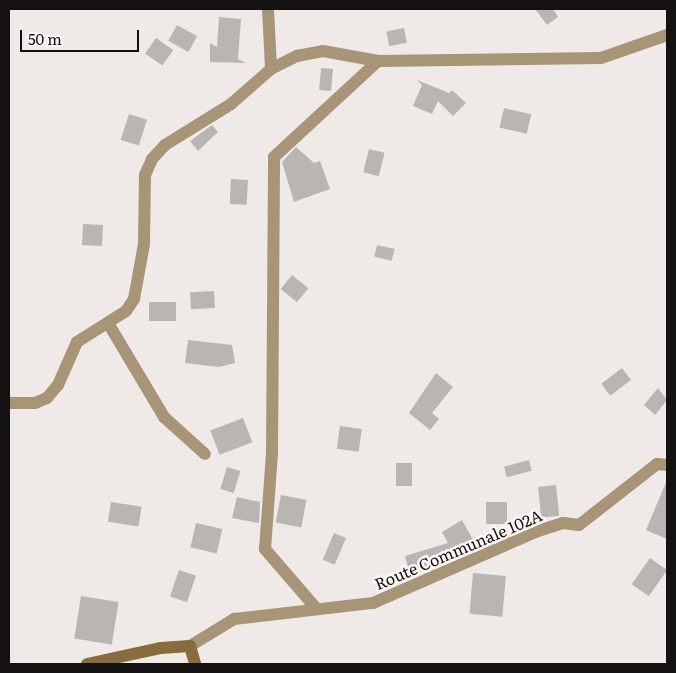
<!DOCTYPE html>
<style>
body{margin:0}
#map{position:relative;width:676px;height:673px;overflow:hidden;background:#efeae8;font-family:Literata,serif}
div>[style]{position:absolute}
.building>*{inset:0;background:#b9b5b3;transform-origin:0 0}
.minor>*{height:12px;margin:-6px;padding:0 6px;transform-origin:6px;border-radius:6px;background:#a89577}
.tertiary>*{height:12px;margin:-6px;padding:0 6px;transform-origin:6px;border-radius:6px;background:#a89577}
.secondary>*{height:12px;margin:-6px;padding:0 6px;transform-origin:6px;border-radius:6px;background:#876c3e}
span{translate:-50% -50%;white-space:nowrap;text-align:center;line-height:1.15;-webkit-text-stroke:5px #fcf7f5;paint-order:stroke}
.street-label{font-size:16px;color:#141211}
.frame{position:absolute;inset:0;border:10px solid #141211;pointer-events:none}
.scale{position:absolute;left:20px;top:30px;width:119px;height:22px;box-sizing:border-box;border:2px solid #141211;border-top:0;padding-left:6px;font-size:15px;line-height:18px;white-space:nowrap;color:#141211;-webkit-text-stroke:4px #fcf7f5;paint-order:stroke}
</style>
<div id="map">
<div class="building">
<i style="clip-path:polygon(535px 9px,553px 9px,558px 17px,547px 25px)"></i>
<i style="clip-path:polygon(219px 17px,241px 19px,238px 59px,246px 63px,210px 62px,210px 43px,217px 47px)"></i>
<i style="left:177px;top:25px;width:23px;height:18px;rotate:29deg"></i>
<i style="left:404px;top:28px;width:15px;height:18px;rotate:79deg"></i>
<i style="left:156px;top:38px;width:21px;height:19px;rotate:35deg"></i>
<i style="left:321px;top:68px;width:12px;height:22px;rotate:5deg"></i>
<i style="clip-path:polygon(417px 80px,449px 93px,452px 90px,466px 103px,453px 116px,438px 101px,432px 114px,413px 106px,422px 85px)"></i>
<i style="left:504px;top:108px;width:28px;height:20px;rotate:13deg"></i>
<i style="left:129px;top:114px;width:19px;height:27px;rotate:18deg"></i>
<i style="clip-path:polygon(212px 125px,218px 132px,198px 151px,190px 141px)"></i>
<i style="clip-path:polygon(296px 147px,314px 163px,320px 161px,330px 189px,294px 202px,282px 162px)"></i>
<i style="left:369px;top:149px;width:16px;height:24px;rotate:14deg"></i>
<i style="left:231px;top:179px;width:17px;height:25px;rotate:3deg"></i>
<i style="left:83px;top:224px;width:20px;height:21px;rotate:3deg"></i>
<i style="left:377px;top:245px;width:18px;height:12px;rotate:13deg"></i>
<i style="left:292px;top:275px;width:21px;height:18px;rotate:39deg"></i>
<i style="left:214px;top:291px;width:17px;height:24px;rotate:87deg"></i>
<i style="left:149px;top:302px;width:27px;height:19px"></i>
<i style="clip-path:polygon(188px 340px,232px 345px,235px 363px,219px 367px,185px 363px)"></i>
<i style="left:622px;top:368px;width:15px;height:26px;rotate:53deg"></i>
<i style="clip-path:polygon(436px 373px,453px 387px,432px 413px,439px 419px,430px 430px,409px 413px)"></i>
<i style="clip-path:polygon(658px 388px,667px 400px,655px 415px,644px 405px)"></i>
<i style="left:243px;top:418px;width:26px;height:35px;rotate:69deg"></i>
<i style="left:340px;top:426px;width:22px;height:23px;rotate:8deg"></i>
<i style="left:529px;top:460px;width:11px;height:26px;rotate:75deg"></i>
<i style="left:412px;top:463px;width:23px;height:16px;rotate:90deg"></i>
<i style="left:227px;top:467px;width:14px;height:23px;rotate:17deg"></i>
<i style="clip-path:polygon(667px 480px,667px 539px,646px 530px)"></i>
<i style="left:556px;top:485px;width:31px;height:18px;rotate:84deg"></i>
<i style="left:281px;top:495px;width:26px;height:28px;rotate:11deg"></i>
<i style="clip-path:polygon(237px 497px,260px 502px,259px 523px,232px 518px)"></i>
<i style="left:111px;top:502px;width:31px;height:20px;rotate:9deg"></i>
<i style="left:486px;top:502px;width:21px;height:22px"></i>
<i style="clip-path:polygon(462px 520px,472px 538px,484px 537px,432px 568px,410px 576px,405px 556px,448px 543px,442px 532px)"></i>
<i style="left:196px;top:523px;width:27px;height:25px;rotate:13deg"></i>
<i style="left:334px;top:533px;width:13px;height:29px;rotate:23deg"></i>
<i style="left:650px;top:558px;width:21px;height:32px;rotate:35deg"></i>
<i style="left:179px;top:570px;width:18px;height:28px;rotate:19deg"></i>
<i style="left:473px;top:573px;width:33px;height:41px;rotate:5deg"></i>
<i style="left:81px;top:596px;width:38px;height:43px;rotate:9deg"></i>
</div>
<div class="minor">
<i style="left:268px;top:9px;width:60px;rotate:87.1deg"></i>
<i style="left:108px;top:323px;width:109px;rotate:59.2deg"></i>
<i style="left:164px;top:417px;width:55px;rotate:42.1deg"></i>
<i style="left:9px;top:403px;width:26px"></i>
<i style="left:35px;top:403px;width:13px;rotate:-23deg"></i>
<i style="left:47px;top:398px;width:17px;rotate:-50deg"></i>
<i style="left:58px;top:385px;width:47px;rotate:-66.2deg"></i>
<i style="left:77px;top:342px;width:58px;rotate:-32.3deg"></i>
<i style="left:126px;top:311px;width:14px;rotate:-56deg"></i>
<i style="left:134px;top:299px;width:56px;rotate:-79.7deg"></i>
<i style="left:144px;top:244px;width:69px;rotate:-89.2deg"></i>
<i style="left:145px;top:175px;width:17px;rotate:-66deg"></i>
<i style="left:152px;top:159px;width:19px;rotate:-47deg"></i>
<i style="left:165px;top:145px;width:78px;rotate:-31.8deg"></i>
<i style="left:231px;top:104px;width:53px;rotate:-41.2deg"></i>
<i style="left:271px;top:69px;width:29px;rotate:-27deg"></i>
<i style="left:297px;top:56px;width:26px;rotate:-11deg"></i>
<i style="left:323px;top:51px;width:56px;rotate:10.3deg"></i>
<i style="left:315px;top:607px;width:77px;rotate:-130.8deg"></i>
<i style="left:265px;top:549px;width:95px;rotate:-85.8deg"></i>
<i style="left:272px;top:454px;width:297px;rotate:-89.6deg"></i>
<i style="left:274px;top:157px;width:142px;rotate:-42.7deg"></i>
<i style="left:378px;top:61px;width:223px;rotate:-0.8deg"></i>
<i style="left:601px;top:58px;width:70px;rotate:-19.2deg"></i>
</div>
<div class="tertiary">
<i style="left:190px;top:646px;width:52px;rotate:-31.5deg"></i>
<i style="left:234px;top:619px;width:140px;rotate:-6.6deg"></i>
<i style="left:373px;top:603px;width:180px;rotate:-23.6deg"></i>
<i style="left:538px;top:531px;width:26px;rotate:-18deg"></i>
<i style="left:563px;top:523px;width:16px;rotate:7deg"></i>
<i style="left:579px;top:525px;width:99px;rotate:-38deg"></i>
<i style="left:657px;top:464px;width:10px;rotate:6deg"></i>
</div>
<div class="secondary">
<i style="left:87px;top:664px;width:76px;rotate:-12.2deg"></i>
<i style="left:161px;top:648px;width:29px;rotate:-4deg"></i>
<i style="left:190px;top:646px;width:19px;rotate:74deg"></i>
</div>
<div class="street-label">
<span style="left:458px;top:549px;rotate:-23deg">Route Communale 102A</span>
</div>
<div class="frame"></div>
<div class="scale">50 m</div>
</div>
